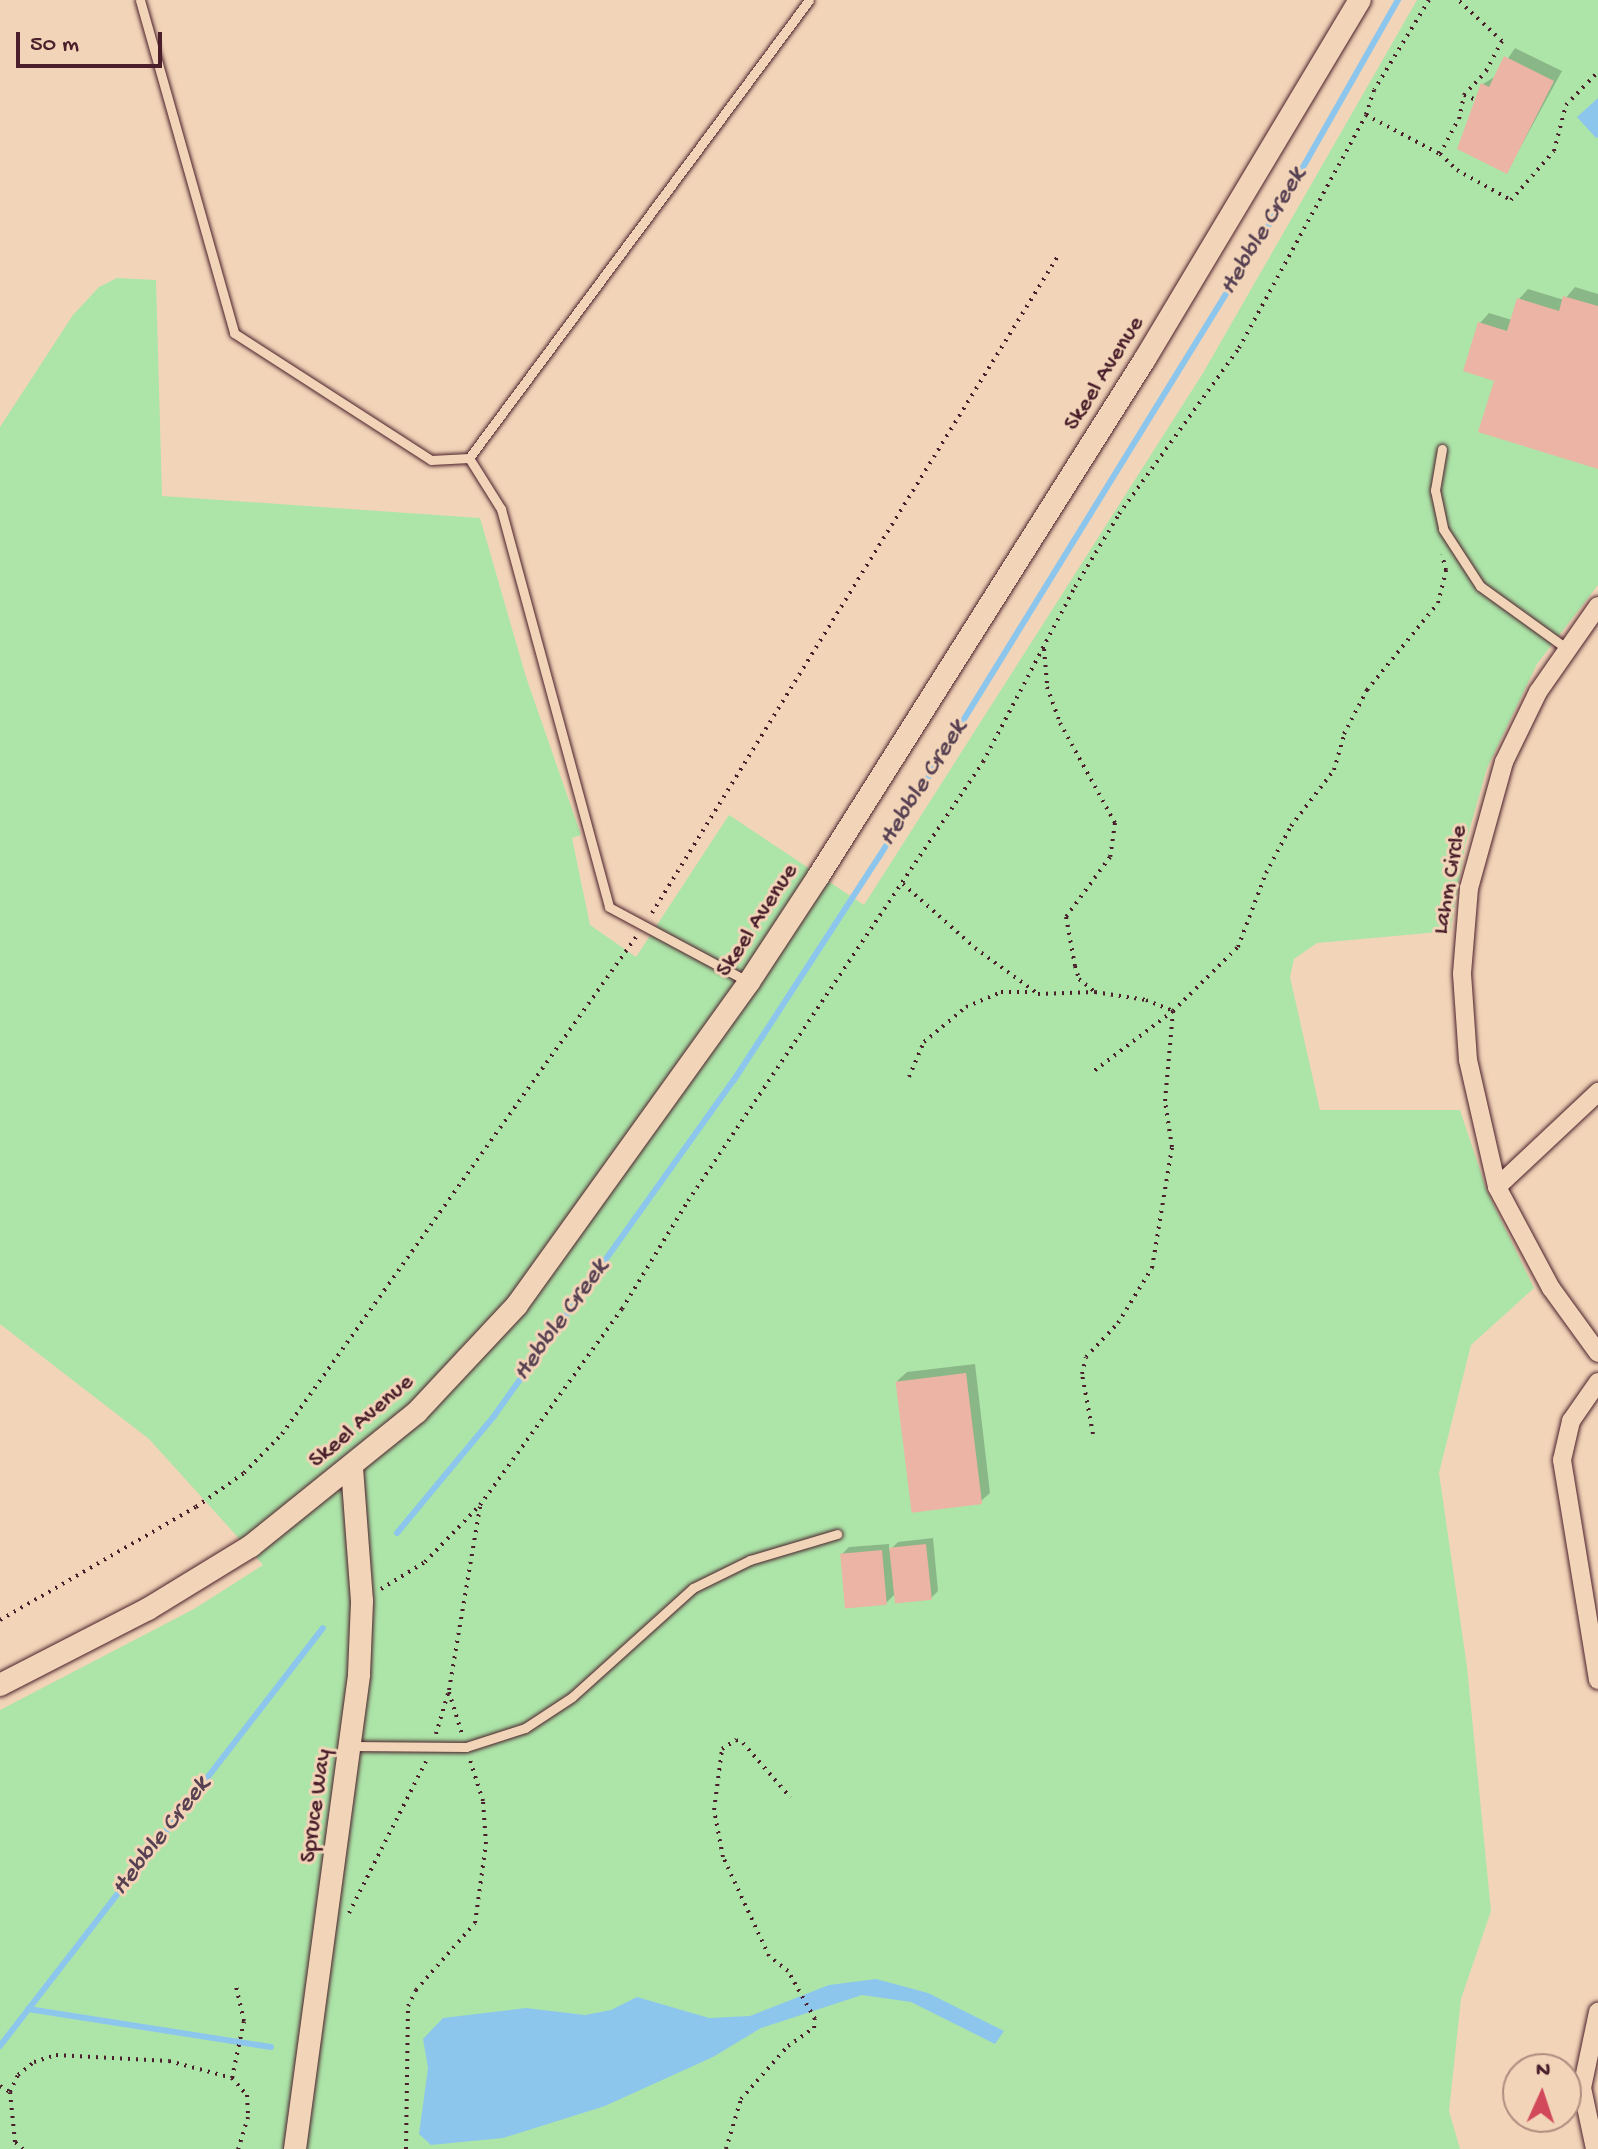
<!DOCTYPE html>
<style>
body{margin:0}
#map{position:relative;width:1598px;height:2149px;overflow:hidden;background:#f2d4b8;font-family:"Gochi Hand",sans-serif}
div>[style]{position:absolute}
.green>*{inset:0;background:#ade5a9}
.water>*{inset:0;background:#8dc6ec}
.shadow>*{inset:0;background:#0003}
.stream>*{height:6px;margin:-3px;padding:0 3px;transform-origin:3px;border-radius:3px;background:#8dc6ec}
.building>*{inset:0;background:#ecb4a5;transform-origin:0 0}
.path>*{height:4px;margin-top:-2px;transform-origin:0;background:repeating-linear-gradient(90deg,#4a1f2b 0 2px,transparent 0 8px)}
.roads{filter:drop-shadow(0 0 2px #4a1f2b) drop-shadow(0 0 2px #4a1f2b)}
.service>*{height:9px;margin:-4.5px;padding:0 4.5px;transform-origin:4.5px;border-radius:4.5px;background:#f2d4b8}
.minor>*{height:18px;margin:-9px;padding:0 9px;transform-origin:9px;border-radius:9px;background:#f2d4b8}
.tertiary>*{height:22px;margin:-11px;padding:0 11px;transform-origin:11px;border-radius:11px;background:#f2d4b8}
span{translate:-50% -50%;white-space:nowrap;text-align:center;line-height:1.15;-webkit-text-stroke:6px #f2d4b8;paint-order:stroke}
.street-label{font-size:24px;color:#4a1f2b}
.water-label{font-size:26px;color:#574052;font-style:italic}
.north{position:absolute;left:1502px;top:2053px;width:80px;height:80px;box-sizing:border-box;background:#f2d4b8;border:2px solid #af8c80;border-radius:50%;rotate:3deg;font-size:22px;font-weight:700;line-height:32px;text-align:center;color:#4a1f2b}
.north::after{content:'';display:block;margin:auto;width:28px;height:36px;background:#d1495b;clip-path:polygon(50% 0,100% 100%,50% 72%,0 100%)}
.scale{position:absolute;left:16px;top:32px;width:146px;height:36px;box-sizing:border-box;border:4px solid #4a1f2b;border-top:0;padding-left:10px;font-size:24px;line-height:28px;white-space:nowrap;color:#4a1f2b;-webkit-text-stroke:6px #f2d4b8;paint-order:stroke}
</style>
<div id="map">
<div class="green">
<i style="clip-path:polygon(1417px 0,1598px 0,1598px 585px,1537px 664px,1487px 768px,1465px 845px,1450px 931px,1317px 943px,1294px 959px,1290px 977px,1320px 1110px,1460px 1110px,1487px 1191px,1534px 1288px,1471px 1345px,1439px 1473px,1467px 1667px,1491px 1911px,1461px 1999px,1449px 2111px,1460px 2149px,0 2149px,0 1710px,194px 1609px,263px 1565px,149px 1439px,0 1324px,0 427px,73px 315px,99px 287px,117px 278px,156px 280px,162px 496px,480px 518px,526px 677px,581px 835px,572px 838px,590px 925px,636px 957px,729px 815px,864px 905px,1203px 373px)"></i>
</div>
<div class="water">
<i style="clip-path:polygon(1598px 98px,1598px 137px,1596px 138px,1577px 117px)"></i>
<i style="clip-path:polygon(876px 1979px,928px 1993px,1004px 2031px,995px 2044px,911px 2002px,862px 1995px,761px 2028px,713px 2057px,605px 2106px,503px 2138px,431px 2145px,419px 2134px,428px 2068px,423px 2039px,443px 2018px,526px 2008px,585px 2015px,611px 2010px,637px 1997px,709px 2018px,750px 2016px,829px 1985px)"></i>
</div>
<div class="shadow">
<i style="clip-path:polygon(1515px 48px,1562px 71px,1507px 172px,1483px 84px,1496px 76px)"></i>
<i style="clip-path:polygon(1575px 287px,1598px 294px,1598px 467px,1496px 380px,1480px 323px,1489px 313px,1512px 320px,1519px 299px,1528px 289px,1564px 300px)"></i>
<i style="clip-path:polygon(975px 1364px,990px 1493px,980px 1502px,897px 1381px,907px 1372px)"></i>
<i style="clip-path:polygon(933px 1538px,938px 1591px,931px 1598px,896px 1593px,886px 1603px,842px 1554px,849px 1547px,889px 1544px,889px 1551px,898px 1542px)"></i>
</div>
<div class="stream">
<i style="left:397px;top:1533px;width:152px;rotate:-50.3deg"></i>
<i style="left:494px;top:1416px;width:413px;rotate:-54.5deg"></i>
<i style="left:734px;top:1080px;width:266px;rotate:-57deg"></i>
<i style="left:879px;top:857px;width:783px;rotate:-58.36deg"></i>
<i style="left:1290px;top:190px;width:219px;rotate:-60.4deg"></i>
<i style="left:28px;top:2009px;width:246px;rotate:8.9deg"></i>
<i style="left:0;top:2046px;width:528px;rotate:-52.31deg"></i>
</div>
<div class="building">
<i style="clip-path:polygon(1504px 56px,1554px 81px,1507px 174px,1457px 149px,1481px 83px,1489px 87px)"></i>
<i style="clip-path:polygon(1563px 296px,1598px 306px,1598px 469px,1478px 432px,1494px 381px,1463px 371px,1478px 322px,1507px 331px,1517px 298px,1559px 311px)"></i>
<i style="left:966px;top:1373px;width:132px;height:71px;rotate:83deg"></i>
<i style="left:926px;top:1544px;width:56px;height:37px;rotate:84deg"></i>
<i style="left:882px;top:1550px;width:55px;height:42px;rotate:85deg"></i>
</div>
<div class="path">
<i style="left:1429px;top:0;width:105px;rotate:121.4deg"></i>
<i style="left:1374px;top:90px;width:26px;rotate:108deg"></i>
<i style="left:1366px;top:115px;width:84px;rotate:27.8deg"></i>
<i style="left:1440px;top:154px;width:23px;rotate:43deg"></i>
<i style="left:1457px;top:170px;width:62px;rotate:29.1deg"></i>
<i style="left:1511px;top:200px;width:65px;rotate:-48.7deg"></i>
<i style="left:1554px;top:151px;width:48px;rotate:-75.4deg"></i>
<i style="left:1566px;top:105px;width:46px;rotate:-45.9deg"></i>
<i style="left:1464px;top:95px;width:11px;rotate:22deg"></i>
<i style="left:1440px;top:154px;width:40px;rotate:-62deg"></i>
<i style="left:1459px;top:119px;width:25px;rotate:-78deg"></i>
<i style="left:1464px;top:95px;width:33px;rotate:-47deg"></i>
<i style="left:1486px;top:71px;width:34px;rotate:-62deg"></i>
<i style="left:1502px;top:41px;width:60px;rotate:-137deg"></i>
<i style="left:1044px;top:649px;width:38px;rotate:85deg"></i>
<i style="left:1047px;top:687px;width:38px;rotate:70deg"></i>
<i style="left:1060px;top:723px;width:114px;rotate:61.2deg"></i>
<i style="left:1115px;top:823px;width:34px;rotate:98deg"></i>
<i style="left:1110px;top:857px;width:74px;rotate:126.3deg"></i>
<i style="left:1066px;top:917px;width:50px;rotate:79.6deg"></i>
<i style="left:1075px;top:966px;width:14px;rotate:73deg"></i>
<i style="left:1079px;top:979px;width:21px;rotate:39deg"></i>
<i style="left:1095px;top:992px;width:52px;rotate:8.9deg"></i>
<i style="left:1146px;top:1000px;width:29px;rotate:22deg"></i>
<i style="left:1173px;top:1011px;width:99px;rotate:142.8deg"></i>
<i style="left:903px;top:884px;width:96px;rotate:41.6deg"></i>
<i style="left:975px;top:948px;width:78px;rotate:36.1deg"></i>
<i style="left:1038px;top:994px;width:57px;rotate:-2deg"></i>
<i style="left:652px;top:913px;width:772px;rotate:-58.29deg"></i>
<i style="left:909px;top:1077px;width:38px;rotate:-67deg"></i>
<i style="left:924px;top:1042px;width:55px;rotate:-39.8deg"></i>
<i style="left:966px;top:1007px;width:38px;rotate:-23deg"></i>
<i style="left:1001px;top:992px;width:32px"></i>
<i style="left:1093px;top:1434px;width:61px;rotate:-100.4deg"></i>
<i style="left:1082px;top:1374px;width:17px;rotate:-77deg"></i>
<i style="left:1086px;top:1357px;width:47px;rotate:-46.7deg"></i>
<i style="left:1118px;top:1323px;width:65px;rotate:-58.3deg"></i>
<i style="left:1152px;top:1268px;width:123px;rotate:-80.6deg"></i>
<i style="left:1172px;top:1147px;width:47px;rotate:-98.7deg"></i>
<i style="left:1165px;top:1101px;width:90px;rotate:-84.9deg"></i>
<i style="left:1173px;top:1011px;width:91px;rotate:-44.6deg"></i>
<i style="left:1238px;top:947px;width:79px;rotate:-69.3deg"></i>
<i style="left:1266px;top:873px;width:53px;rotate:-62deg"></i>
<i style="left:1291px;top:826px;width:71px;rotate:-52.5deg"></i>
<i style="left:1334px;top:770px;width:37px;rotate:-74deg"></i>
<i style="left:1344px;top:734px;width:50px;rotate:-62.4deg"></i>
<i style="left:1367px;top:690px;width:112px;rotate:-50.8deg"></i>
<i style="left:1438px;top:603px;width:34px;rotate:-76deg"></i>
<i style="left:1446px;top:570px;width:16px;rotate:-105deg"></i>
<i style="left:381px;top:1589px;width:52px;rotate:-31.5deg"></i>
<i style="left:425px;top:1562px;width:79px;rotate:-46deg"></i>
<i style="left:480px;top:1505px;width:242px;rotate:-54.1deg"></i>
<i style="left:622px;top:1309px;width:127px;rotate:-58.6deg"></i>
<i style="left:688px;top:1201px;width:529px;rotate:-56.1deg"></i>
<i style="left:983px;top:762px;width:198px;rotate:-62.3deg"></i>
<i style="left:1075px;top:587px;width:85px;rotate:-58.9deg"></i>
<i style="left:1119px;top:514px;width:205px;rotate:-54.1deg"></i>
<i style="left:1239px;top:348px;width:265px;rotate:-61.4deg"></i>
<i style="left:0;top:1620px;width:226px;rotate:-30deg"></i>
<i style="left:196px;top:1507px;width:59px;rotate:-35.3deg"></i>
<i style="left:244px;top:1473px;width:54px;rotate:-45.7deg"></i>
<i style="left:282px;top:1434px;width:610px;rotate:-54.54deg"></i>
<i style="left:449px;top:1692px;width:44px;rotate:72.8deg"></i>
<i style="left:436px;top:1734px;width:46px;rotate:-73.5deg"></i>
<i style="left:449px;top:1690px;width:186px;rotate:-80.4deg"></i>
<i style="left:349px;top:1913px;width:170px;rotate:-63.1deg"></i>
<i style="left:232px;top:2078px;width:58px;rotate:-78.1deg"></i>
<i style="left:244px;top:2021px;width:37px;rotate:-103deg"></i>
<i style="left:0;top:2086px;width:12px;rotate:31deg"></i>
<i style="left:23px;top:2149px;width:11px;rotate:-139deg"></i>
<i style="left:15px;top:2142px;width:50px;rotate:-95.7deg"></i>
<i style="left:10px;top:2092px;width:19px;rotate:-65deg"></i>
<i style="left:18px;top:2075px;width:21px;rotate:-39deg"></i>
<i style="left:34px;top:2062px;width:23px;rotate:-18deg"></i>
<i style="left:56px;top:2055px;width:113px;rotate:3deg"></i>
<i style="left:169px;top:2061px;width:65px;rotate:15.1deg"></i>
<i style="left:232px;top:2078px;width:23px;rotate:49deg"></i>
<i style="left:247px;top:2095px;width:22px;rotate:87deg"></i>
<i style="left:248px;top:2117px;width:34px;rotate:107deg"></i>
<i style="left:406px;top:2149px;width:143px;rotate:-89.2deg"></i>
<i style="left:408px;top:2006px;width:18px;rotate:-63deg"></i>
<i style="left:416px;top:1990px;width:89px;rotate:-48.6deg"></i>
<i style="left:475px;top:1923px;width:80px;rotate:-82.1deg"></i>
<i style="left:486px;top:1844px;width:43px;rotate:-94deg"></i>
<i style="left:483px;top:1801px;width:46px;rotate:-107.7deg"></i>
<i style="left:726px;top:2149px;width:52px;rotate:-73.3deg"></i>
<i style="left:741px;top:2099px;width:71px;rotate:-48.4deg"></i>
<i style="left:788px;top:2046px;width:32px;rotate:-35deg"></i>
<i style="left:814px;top:2028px;width:9px;rotate:-84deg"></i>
<i style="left:815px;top:2019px;width:55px;rotate:-119.4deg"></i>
<i style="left:788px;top:1971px;width:24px;rotate:-142deg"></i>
<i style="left:769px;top:1956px;width:109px;rotate:-114.9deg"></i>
<i style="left:723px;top:1857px;width:48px;rotate:-100.8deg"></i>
<i style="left:714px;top:1810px;width:62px;rotate:-82.5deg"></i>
<i style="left:722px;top:1749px;width:17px;rotate:-33deg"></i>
<i style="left:736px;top:1740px;width:8px;rotate:23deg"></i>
<i style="left:743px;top:1743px;width:72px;rotate:49deg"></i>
</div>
<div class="roads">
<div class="service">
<i style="left:140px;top:0;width:346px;rotate:74.2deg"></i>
<i style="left:234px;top:333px;width:234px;rotate:32.8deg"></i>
<i style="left:431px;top:460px;width:38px;rotate:-3deg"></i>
<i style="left:469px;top:458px;width:570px;rotate:-53.41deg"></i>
<i style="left:1442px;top:449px;width:42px;rotate:99.7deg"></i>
<i style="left:1435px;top:490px;width:40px;rotate:78deg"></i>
<i style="left:1443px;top:529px;width:68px;rotate:57deg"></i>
<i style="left:1480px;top:586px;width:106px;rotate:35.8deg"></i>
<i style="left:469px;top:458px;width:60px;rotate:57.9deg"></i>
<i style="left:501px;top:509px;width:412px;rotate:74.8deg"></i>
<i style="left:609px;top:907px;width:159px;rotate:28.2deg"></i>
<i style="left:351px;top:1746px;width:115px;rotate:0.5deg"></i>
<i style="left:466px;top:1747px;width:62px;rotate:-17.9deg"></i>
<i style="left:525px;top:1728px;width:56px;rotate:-33.4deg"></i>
<i style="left:572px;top:1697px;width:163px;rotate:-42deg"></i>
<i style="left:693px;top:1588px;width:64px;rotate:-26.2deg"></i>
<i style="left:750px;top:1560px;width:91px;rotate:-16.6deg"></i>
</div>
<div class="minor">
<i style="left:1598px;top:606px;width:105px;rotate:124.9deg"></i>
<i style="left:1538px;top:692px;width:78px;rotate:115.9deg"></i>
<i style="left:1504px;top:762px;width:131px;rotate:105.5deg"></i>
<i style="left:1469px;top:888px;width:86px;rotate:94.7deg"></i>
<i style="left:1462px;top:974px;width:86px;rotate:86deg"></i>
<i style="left:1468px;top:1060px;width:130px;rotate:77.1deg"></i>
<i style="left:1497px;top:1187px;width:115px;rotate:61.9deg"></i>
<i style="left:1551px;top:1288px;width:80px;rotate:54.1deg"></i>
<i style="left:1497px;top:1187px;width:139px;rotate:-43.2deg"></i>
<i style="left:1598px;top:1382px;width:47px;rotate:124.7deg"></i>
<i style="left:1571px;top:1421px;width:40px;rotate:103deg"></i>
<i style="left:1562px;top:1460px;width:223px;rotate:80.7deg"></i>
<i style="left:1595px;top:2149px;width:62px;rotate:-102deg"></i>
<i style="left:1582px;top:2088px;width:78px;rotate:-78.1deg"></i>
</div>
<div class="tertiary">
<i style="left:0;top:1685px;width:166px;rotate:-27.2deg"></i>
<i style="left:148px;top:1609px;width:121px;rotate:-31.5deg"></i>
<i style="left:251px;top:1546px;width:213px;rotate:-38.9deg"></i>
<i style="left:417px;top:1412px;width:146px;rotate:-46.9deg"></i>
<i style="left:517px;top:1305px;width:398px;rotate:-54.3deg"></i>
<i style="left:749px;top:982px;width:126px;rotate:-56.7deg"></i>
<i style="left:818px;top:877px;width:613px;rotate:-57.74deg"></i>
<i style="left:1145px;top:359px;width:418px;rotate:-59.1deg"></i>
<i style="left:295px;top:2149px;width:479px;rotate:-82.3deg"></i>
<i style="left:359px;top:1674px;width:73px;rotate:-87.6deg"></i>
<i style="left:362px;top:1601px;width:132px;rotate:-94.3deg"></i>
</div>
</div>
<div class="street-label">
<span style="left:1105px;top:374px;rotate:-58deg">Skeel Avenue</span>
<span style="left:1451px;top:880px;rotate:-80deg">Lahm Circle</span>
<span style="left:758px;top:921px;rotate:-57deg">Skeel Avenue</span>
<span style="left:362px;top:1422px;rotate:-41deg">Skeel Avenue</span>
<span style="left:317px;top:1806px;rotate:-82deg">Spruce Way</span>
</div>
<div class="water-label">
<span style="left:1264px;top:232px;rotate:-59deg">Hebble Creek</span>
<span style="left:924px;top:784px;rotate:-58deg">Hebble Creek</span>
<span style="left:562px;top:1321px;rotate:-54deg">Hebble Creek</span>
<span style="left:162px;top:1837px;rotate:-52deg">Hebble Creek</span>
</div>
<div class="north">N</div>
<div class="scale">50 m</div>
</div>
